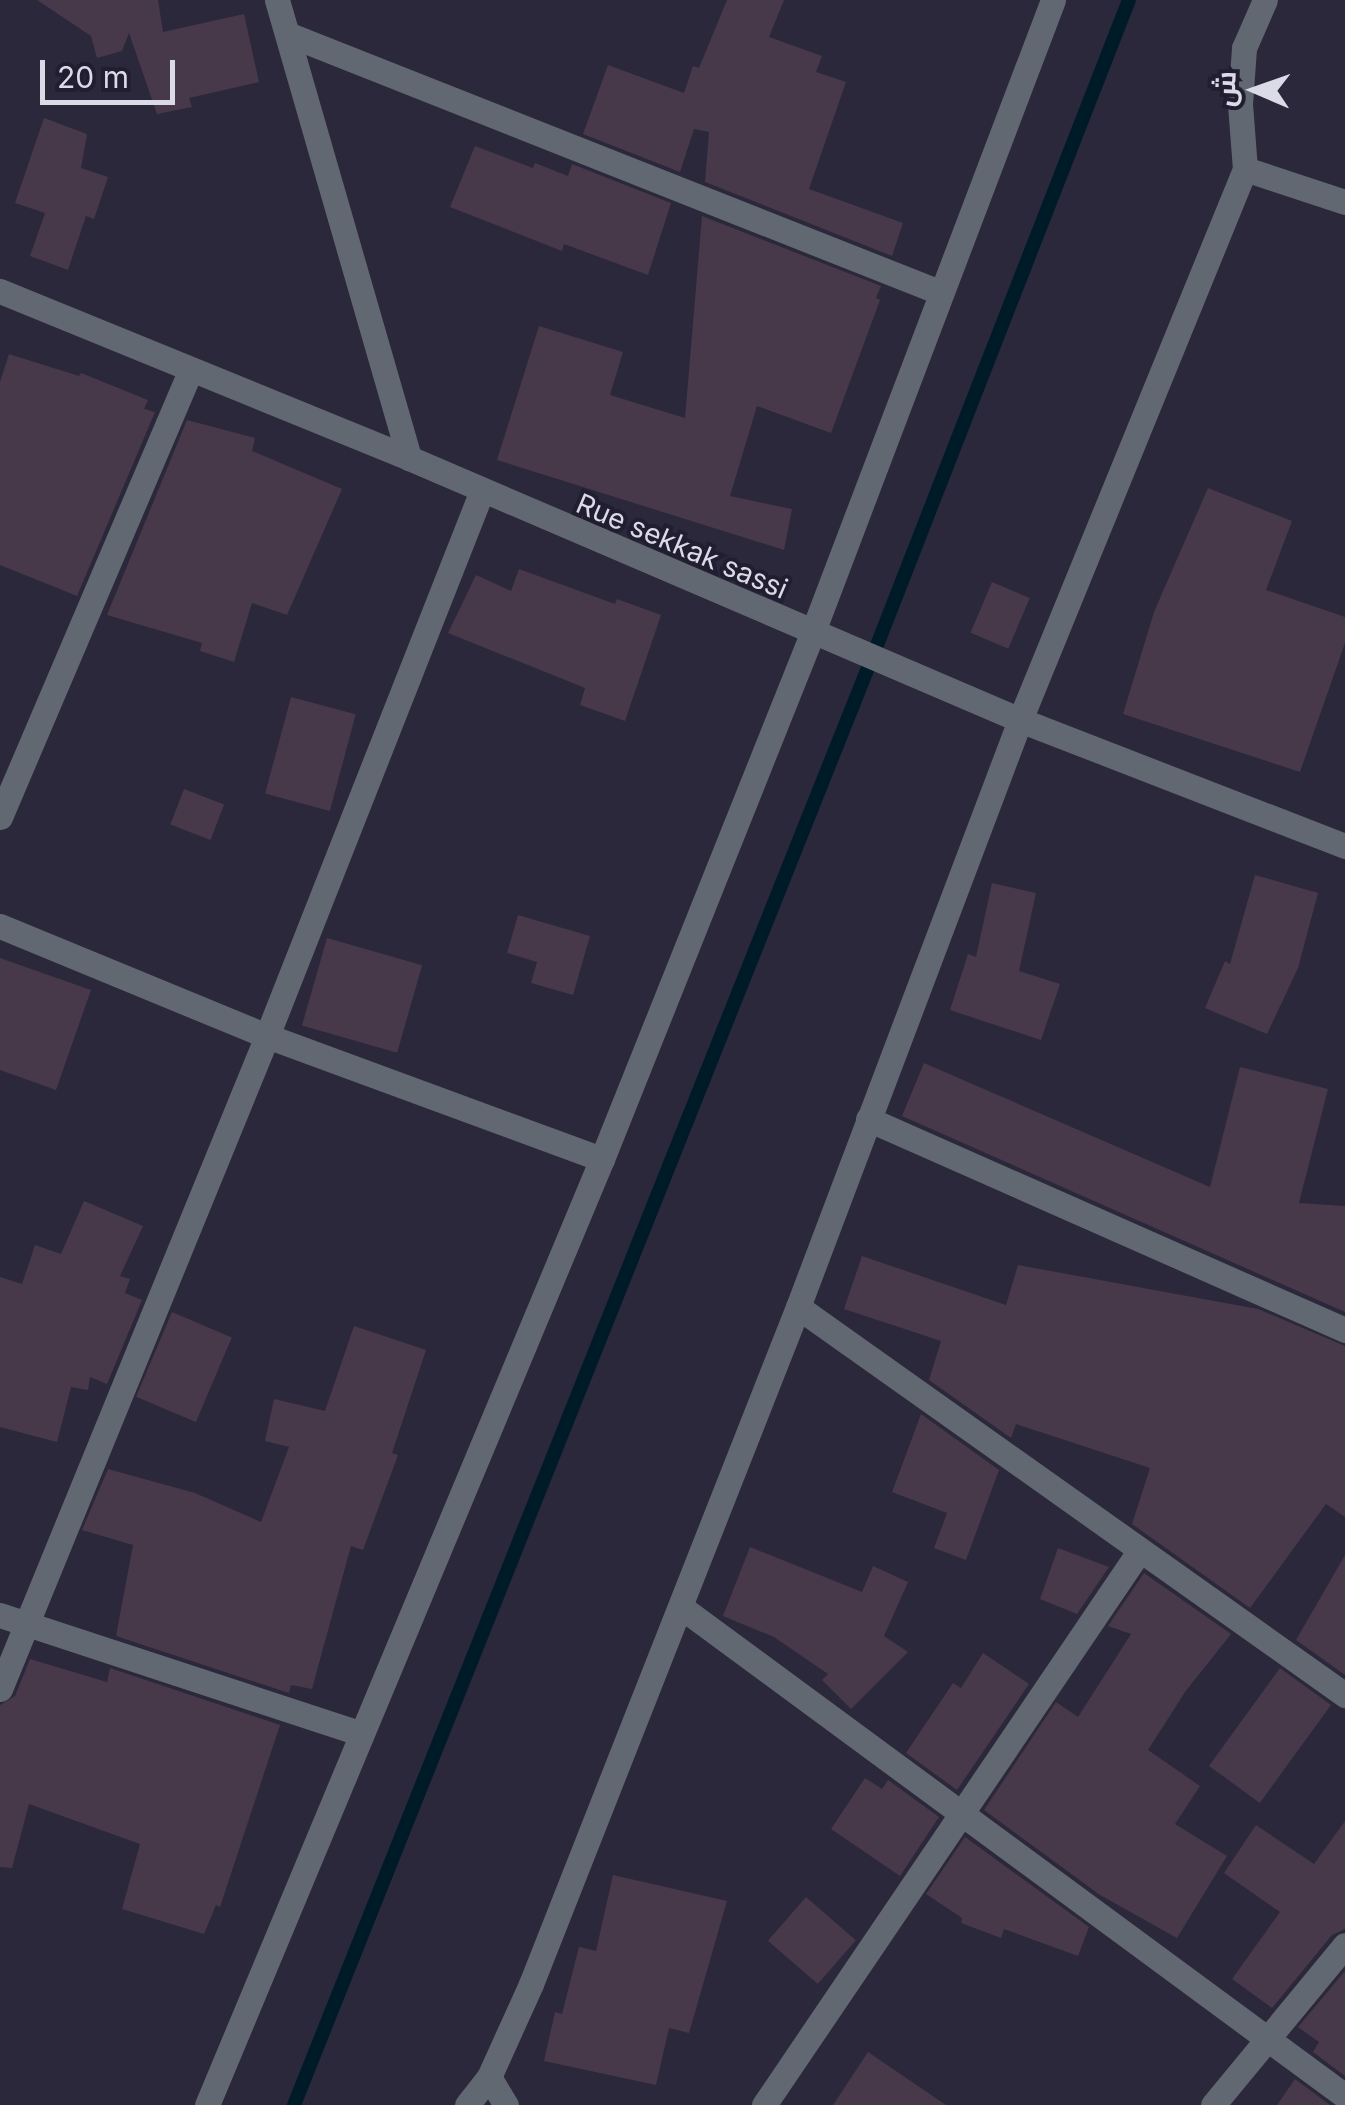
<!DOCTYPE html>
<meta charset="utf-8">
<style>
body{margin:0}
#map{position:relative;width:1345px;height:2105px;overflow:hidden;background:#2b283c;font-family:Inter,Cairo,sans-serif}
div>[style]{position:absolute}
.stream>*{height:14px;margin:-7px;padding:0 7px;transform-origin:7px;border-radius:7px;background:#001b28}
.building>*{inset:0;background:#47384a;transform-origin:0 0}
.minor>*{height:25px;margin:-12.5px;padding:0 12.5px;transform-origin:12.5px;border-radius:12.5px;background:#626871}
span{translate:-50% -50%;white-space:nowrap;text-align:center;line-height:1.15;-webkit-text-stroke:8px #211e31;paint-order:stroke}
.street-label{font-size:28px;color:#dbdae7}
.north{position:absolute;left:1205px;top:40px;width:100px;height:100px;-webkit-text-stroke:8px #211e31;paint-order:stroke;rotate:272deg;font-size:28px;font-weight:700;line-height:40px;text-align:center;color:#dbdae7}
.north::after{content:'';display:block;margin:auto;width:35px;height:45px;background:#dbdae7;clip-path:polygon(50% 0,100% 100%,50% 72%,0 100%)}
.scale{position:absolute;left:40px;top:60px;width:135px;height:45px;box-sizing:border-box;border:5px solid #dbdae7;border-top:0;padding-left:12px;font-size:30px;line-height:35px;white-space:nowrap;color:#dbdae7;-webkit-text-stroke:8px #211e31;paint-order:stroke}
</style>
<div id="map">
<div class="stream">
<i style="left:294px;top:2105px;width:1558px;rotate:-68.23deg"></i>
<i style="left:872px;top:658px;width:706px;rotate:-68.67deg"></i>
</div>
<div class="building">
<i style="clip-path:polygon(37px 0,158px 0,163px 32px,244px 14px,259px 82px,189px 98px,192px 107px,157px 114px,129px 33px,122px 51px,97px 58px,91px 36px)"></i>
<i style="clip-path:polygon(727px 0,784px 0,769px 37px,822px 56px,816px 72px,846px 82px,809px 189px,903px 223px,892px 256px,705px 182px,709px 132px,694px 129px,680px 172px,583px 134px,608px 65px,684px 93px,693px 66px,699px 68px)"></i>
<i style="clip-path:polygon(44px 118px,87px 134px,81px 168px,108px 177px,94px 219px,86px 216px,68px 270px,30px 256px,45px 213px,15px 203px)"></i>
<i style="clip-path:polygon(475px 146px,533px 168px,535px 163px,568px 176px,572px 164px,671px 203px,648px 275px,564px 244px,562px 251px,450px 207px)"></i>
<i style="clip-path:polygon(702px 216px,881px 286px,876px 298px,880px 300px,831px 433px,757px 406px,730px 496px,792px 509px,784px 550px,497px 460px,539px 326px,623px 352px,610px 395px,685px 418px)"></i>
<i style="clip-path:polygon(9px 354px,79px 376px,81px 373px,148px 400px,144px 409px,155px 412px,77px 596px,0 565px,0 382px)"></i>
<i style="clip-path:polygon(187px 420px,255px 438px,252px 451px,342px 489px,287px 615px,252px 603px,234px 662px,200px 651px,202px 643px,107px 615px)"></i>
<i style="clip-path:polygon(1208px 488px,1292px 521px,1266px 590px,1345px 617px,1345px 643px,1300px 772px,1123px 714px,1154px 612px)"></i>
<i style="clip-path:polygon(519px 569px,615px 604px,617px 599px,661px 615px,625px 721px,580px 705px,585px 688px,448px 633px,476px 575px,511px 591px)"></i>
<i style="left:992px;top:582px;width:41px;height:55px;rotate:23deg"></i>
<i style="left:291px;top:697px;width:67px;height:100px;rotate:15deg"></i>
<i style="left:184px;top:789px;width:43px;height:38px;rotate:21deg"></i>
<i style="clip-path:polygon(1255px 875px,1318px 893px,1298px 968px,1267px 1034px,1205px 1008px,1225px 961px,1230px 964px)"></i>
<i style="clip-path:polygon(992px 883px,1036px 893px,1019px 971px,1060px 984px,1041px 1040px,950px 1010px,968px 954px,976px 957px)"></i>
<i style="clip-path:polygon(518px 915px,590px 936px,573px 995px,531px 983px,537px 962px,507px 953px)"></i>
<i style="left:327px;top:938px;width:99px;height:91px;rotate:16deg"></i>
<i style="clip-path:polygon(0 958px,91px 990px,56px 1090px,0 1070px)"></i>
<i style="clip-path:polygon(924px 1063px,1210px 1187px,1240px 1067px,1328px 1089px,1299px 1203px,1345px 1206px,1345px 1312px,902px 1116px)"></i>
<i style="clip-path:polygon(84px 1201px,143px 1226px,120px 1276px,130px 1279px,125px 1293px,142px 1300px,107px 1384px,90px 1377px,88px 1390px,71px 1387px,57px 1442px,0 1427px,0 1277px,22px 1284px,35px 1245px,61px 1254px)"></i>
<i style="clip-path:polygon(862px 1256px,1006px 1305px,1018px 1265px,1258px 1309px,1345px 1346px,1345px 1517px,1326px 1504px,1250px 1608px,1132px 1524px,1150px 1468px,1016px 1424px,1011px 1438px,929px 1380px,941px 1341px,844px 1309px)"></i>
<i style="left:172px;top:1312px;width:65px;height:92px;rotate:23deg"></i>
<i style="clip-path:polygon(354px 1326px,426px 1350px,392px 1453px,398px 1455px,363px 1550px,351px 1546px,312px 1689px,291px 1685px,289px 1693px,116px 1636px,133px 1545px,82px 1530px,108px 1469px,195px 1493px,261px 1522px,289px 1447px,265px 1441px,274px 1399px,325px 1411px)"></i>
<i style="clip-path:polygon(921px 1414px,999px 1470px,966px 1560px,934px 1548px,947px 1513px,892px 1492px)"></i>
<i style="clip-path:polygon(750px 1547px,862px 1592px,873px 1566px,908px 1582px,884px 1636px,908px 1652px,851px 1709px,822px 1680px,828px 1674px,774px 1637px,723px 1616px)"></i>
<i style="clip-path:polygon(1058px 1548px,1109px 1567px,1077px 1614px,1040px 1599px)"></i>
<i style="clip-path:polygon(1345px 1555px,1345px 1675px,1296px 1640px)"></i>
<i style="clip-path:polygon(1144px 1573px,1231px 1634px,1185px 1692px,1148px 1750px,1200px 1786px,1175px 1824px,1227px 1856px,1177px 1938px,1100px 1895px,984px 1810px,1056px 1702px,1078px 1717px,1131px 1634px,1108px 1626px)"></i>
<i style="clip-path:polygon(983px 1653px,1029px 1684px,957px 1790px,906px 1753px,953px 1683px,961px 1688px)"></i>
<i style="clip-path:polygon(30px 1659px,107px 1682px,110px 1668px,280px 1725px,220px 1907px,216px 1905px,204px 1934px,122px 1909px,140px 1844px,29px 1804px,12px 1868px,0 1867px,0 1705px,15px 1696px)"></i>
<i style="left:1280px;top:1668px;width:63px;height:121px;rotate:36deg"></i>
<i style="clip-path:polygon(865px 1778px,882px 1789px,888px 1780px,939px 1817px,900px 1876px,831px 1829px)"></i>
<i style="clip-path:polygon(1345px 1821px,1345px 1929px,1332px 1935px,1272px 2008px,1232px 1979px,1280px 1912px,1224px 1873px,1256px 1825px,1314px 1864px)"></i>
<i style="clip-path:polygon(965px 1837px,1089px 1927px,1078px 1956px,1004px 1929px,1001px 1938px,961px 1923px,962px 1918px,926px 1894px)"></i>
<i style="clip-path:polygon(613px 1875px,727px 1901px,689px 2033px,669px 2028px,656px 2085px,544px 2061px,555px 2012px,562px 2014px,579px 1947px,596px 1951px)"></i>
<i style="left:806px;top:1897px;width:66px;height:58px;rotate:41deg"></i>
<i style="clip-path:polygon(1345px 1971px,1345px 2076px,1313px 2052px,1319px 2042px,1298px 2027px)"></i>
<i style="clip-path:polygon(868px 2052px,946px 2105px,833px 2105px)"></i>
<i style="clip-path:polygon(1295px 2079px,1330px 2105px,1277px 2105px)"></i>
</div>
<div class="minor">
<i style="left:277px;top:0;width:477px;rotate:73.9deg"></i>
<i style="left:290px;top:35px;width:698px;rotate:21.6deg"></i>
<i style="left:1245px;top:169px;width:105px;rotate:18.3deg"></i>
<i style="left:0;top:291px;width:442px;rotate:22.2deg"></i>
<i style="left:409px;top:458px;width:665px;rotate:23.21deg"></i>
<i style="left:1020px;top:720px;width:349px;rotate:21.2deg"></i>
<i style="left:0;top:817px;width:485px;rotate:-66.9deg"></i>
<i style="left:0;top:926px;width:289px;rotate:22.4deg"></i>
<i style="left:267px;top:1036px;width:357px;rotate:20.2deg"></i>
<i style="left:868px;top:1119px;width:522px;rotate:23.86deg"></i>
<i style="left:798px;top:1307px;width:671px;rotate:35.35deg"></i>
<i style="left:681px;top:1607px;width:825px;rotate:36.37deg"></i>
<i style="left:0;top:1615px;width:380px;rotate:18.2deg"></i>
<i style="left:0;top:1689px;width:705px;rotate:-67.76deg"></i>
<i style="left:267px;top:1036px;width:584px;rotate:-68.49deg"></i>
<i style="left:489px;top:2077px;width:33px;rotate:59deg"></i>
<i style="left:207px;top:2105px;width:1025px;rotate:-67.34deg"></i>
<i style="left:602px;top:1159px;width:565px;rotate:-68.2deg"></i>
<i style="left:812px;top:634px;width:678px;rotate:-69.19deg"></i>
<i style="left:467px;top:2105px;width:36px;rotate:-52deg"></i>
<i style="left:489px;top:2077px;width:102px;rotate:-65.7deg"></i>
<i style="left:531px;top:1984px;width:728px;rotate:-68.48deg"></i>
<i style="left:798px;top:1307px;width:628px;rotate:-69.28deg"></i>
<i style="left:1020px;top:720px;width:595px;rotate:-67.79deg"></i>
<i style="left:1245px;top:169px;width:65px;rotate:-94.4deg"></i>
<i style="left:1240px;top:104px;width:56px;rotate:-85.9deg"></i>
<i style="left:1244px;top:48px;width:52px;rotate:-66.4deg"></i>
<i style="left:764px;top:2105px;width:670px;rotate:-55.88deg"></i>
<i style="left:1213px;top:2105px;width:207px;rotate:-50.5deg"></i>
</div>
<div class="street-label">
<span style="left:682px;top:546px;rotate:23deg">Rue sekkak sassi</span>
</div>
<div class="north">ش</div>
<div class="scale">20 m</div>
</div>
